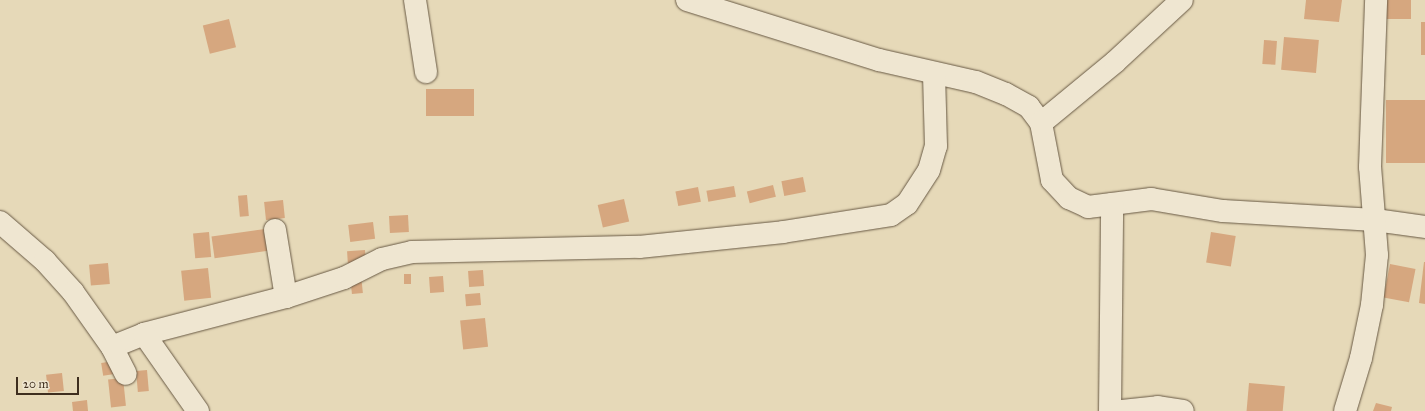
<!DOCTYPE html>
<style>
body{margin:0}
#map{position:relative;width:1425px;height:411px;overflow:hidden;background:#e6d9b8;font-family:"IM FELL Great Primer",serif}
div>[style]{position:absolute}
.building>*{inset:0;background:#d6a77f;transform-origin:0 0}
.roads{filter:drop-shadow(0 0 1px #685944) drop-shadow(0 0 1px #685944)}
.minor>*{height:22px;margin:-11px;padding:0 11px;transform-origin:11px;border-radius:11px;background:#efe6d1}
span{translate:-50% -50%;white-space:nowrap;text-align:center;line-height:1.15;-webkit-text-stroke:3.5px #efe6d1;paint-order:stroke}
.scale{position:absolute;left:16px;top:377px;width:63px;height:18px;box-sizing:border-box;border:2px solid #3e2e1e;border-top:0;padding-left:5px;font-size:12px;line-height:14px;white-space:nowrap;color:#3e2e1e;-webkit-text-stroke:3px #efe6d1;paint-order:stroke}
</style>
<div id="map">
<div class="building">
<i style="clip-path:polygon(1306px 0,1342px 0,1339px 22px,1304px 19px)"></i>
<i style="left:1382px;top:0;width:29px;height:19px"></i>
<i style="left:229px;top:19px;width:29px;height:27px;rotate:76deg"></i>
<i style="left:1421px;top:22px;width:4px;height:33px"></i>
<i style="left:1284px;top:37px;width:35px;height:33px;rotate:5deg"></i>
<i style="left:1264px;top:40px;width:13px;height:24px;rotate:4deg"></i>
<i style="left:474px;top:89px;width:27px;height:48px;rotate:90deg"></i>
<i style="left:1425px;top:100px;width:63px;height:39px;rotate:90deg"></i>
<i style="left:803px;top:177px;width:15px;height:22px;rotate:79deg"></i>
<i style="left:773px;top:185px;width:12px;height:27px;rotate:76deg"></i>
<i style="left:734px;top:186px;width:11px;height:28px;rotate:80deg"></i>
<i style="left:698px;top:187px;width:15px;height:23px;rotate:79deg"></i>
<i style="left:247px;top:195px;width:21px;height:9px;rotate:85deg"></i>
<i style="left:624px;top:199px;width:23px;height:27px;rotate:77deg"></i>
<i style="left:283px;top:200px;width:18px;height:19px;rotate:84deg"></i>
<i style="left:408px;top:215px;width:17px;height:19px;rotate:87deg"></i>
<i style="left:373px;top:222px;width:17px;height:25px;rotate:83deg"></i>
<i style="left:265px;top:229px;width:22px;height:54px;rotate:82deg"></i>
<i style="left:209px;top:232px;width:25px;height:16px;rotate:85deg"></i>
<i style="left:1211px;top:232px;width:25px;height:31px;rotate:9deg"></i>
<i style="left:365px;top:250px;width:13px;height:18px;rotate:86deg"></i>
<i style="clip-path:polygon(1424px 262px,1425px 262px,1425px 304px,1419px 303px)"></i>
<i style="left:108px;top:263px;width:21px;height:19px;rotate:85deg"></i>
<i style="left:1390px;top:264px;width:26px;height:34px;rotate:11deg"></i>
<i style="left:208px;top:268px;width:30px;height:27px;rotate:84deg"></i>
<i style="left:483px;top:270px;width:16px;height:15px;rotate:86deg"></i>
<i style="left:404px;top:274px;width:7px;height:10px"></i>
<i style="left:361px;top:275px;width:18px;height:11px;rotate:84deg"></i>
<i style="left:443px;top:276px;width:16px;height:14px;rotate:86deg"></i>
<i style="left:480px;top:293px;width:12px;height:15px;rotate:85deg"></i>
<i style="left:485px;top:318px;width:29px;height:25px;rotate:84deg"></i>
<i style="left:114px;top:361px;width:13px;height:13px;rotate:81deg"></i>
<i style="left:147px;top:370px;width:21px;height:11px;rotate:85deg"></i>
<i style="left:62px;top:373px;width:18px;height:16px;rotate:84deg"></i>
<i style="left:123px;top:378px;width:28px;height:15px;rotate:84deg"></i>
<i style="left:1249px;top:383px;width:36px;height:28px;rotate:5deg"></i>
<i style="clip-path:polygon(87px 400px,88px 411px,73px 411px,72px 402px)"></i>
<i style="clip-path:polygon(1376px 403px,1392px 407px,1391px 411px,1373px 411px)"></i>
</div>
<div class="roads">
<div class="minor">
<i style="left:415px;top:0;width:73px;rotate:81.3deg"></i>
<i style="left:687px;top:0;width:201px;rotate:17.4deg"></i>
<i style="left:879px;top:60px;width:99px;rotate:12.8deg"></i>
<i style="left:976px;top:82px;width:32px;rotate:22deg"></i>
<i style="left:1006px;top:94px;width:26px;rotate:29deg"></i>
<i style="left:1029px;top:107px;width:20px;rotate:53deg"></i>
<i style="left:1041px;top:123px;width:58px;rotate:79.1deg"></i>
<i style="left:1052px;top:180px;width:25px;rotate:47deg"></i>
<i style="left:1069px;top:198px;width:21px;rotate:25deg"></i>
<i style="left:1088px;top:207px;width:64px;rotate:-7.2deg"></i>
<i style="left:1151px;top:199px;width:73px;rotate:9.5deg"></i>
<i style="left:1223px;top:211px;width:152px;rotate:3.4deg"></i>
<i style="left:1375px;top:220px;width:50px;rotate:8deg"></i>
<i style="left:1041px;top:123px;width:96px;rotate:-39.5deg"></i>
<i style="left:1115px;top:62px;width:91px;rotate:-42.8deg"></i>
<i style="left:0;top:222px;width:60px;rotate:40.9deg"></i>
<i style="left:45px;top:261px;width:42px;rotate:47.9deg"></i>
<i style="left:73px;top:292px;width:67px;rotate:54.7deg"></i>
<i style="left:112px;top:347px;width:35px;rotate:-22deg"></i>
<i style="left:144px;top:334px;width:147px;rotate:-14.6deg"></i>
<i style="left:286px;top:297px;width:61px;rotate:-18.1deg"></i>
<i style="left:344px;top:278px;width:42px;rotate:-26.6deg"></i>
<i style="left:382px;top:259px;width:31px;rotate:-13deg"></i>
<i style="left:412px;top:252px;width:227px;rotate:-1.3deg"></i>
<i style="left:639px;top:247px;width:145px;rotate:-5.9deg"></i>
<i style="left:783px;top:232px;width:109px;rotate:-8.9deg"></i>
<i style="left:891px;top:215px;width:19px;rotate:-35deg"></i>
<i style="left:907px;top:204px;width:40px;rotate:-57.1deg"></i>
<i style="left:929px;top:170px;width:25px;rotate:-74deg"></i>
<i style="left:936px;top:146px;width:73px;rotate:-91.6deg"></i>
<i style="left:275px;top:230px;width:68px;rotate:80.7deg"></i>
<i style="left:144px;top:334px;width:94px;rotate:55deg"></i>
<i style="left:112px;top:347px;width:30px;rotate:63deg"></i>
<i style="left:1110px;top:411px;width:207px;rotate:-89.4deg"></i>
<i style="left:1122px;top:411px;width:36px;rotate:-6deg"></i>
<i style="left:1158px;top:407px;width:25px;rotate:9deg"></i>
<i style="left:1345px;top:411px;width:55px;rotate:-73.2deg"></i>
<i style="left:1361px;top:358px;width:54px;rotate:-78.3deg"></i>
<i style="left:1372px;top:305px;width:50px;rotate:-84.3deg"></i>
<i style="left:1377px;top:255px;width:88px;rotate:-94.5deg"></i>
<i style="left:1370px;top:167px;width:167px;rotate:-87.9deg"></i>
</div>
</div>
<div class="scale">20 m</div>
</div>
